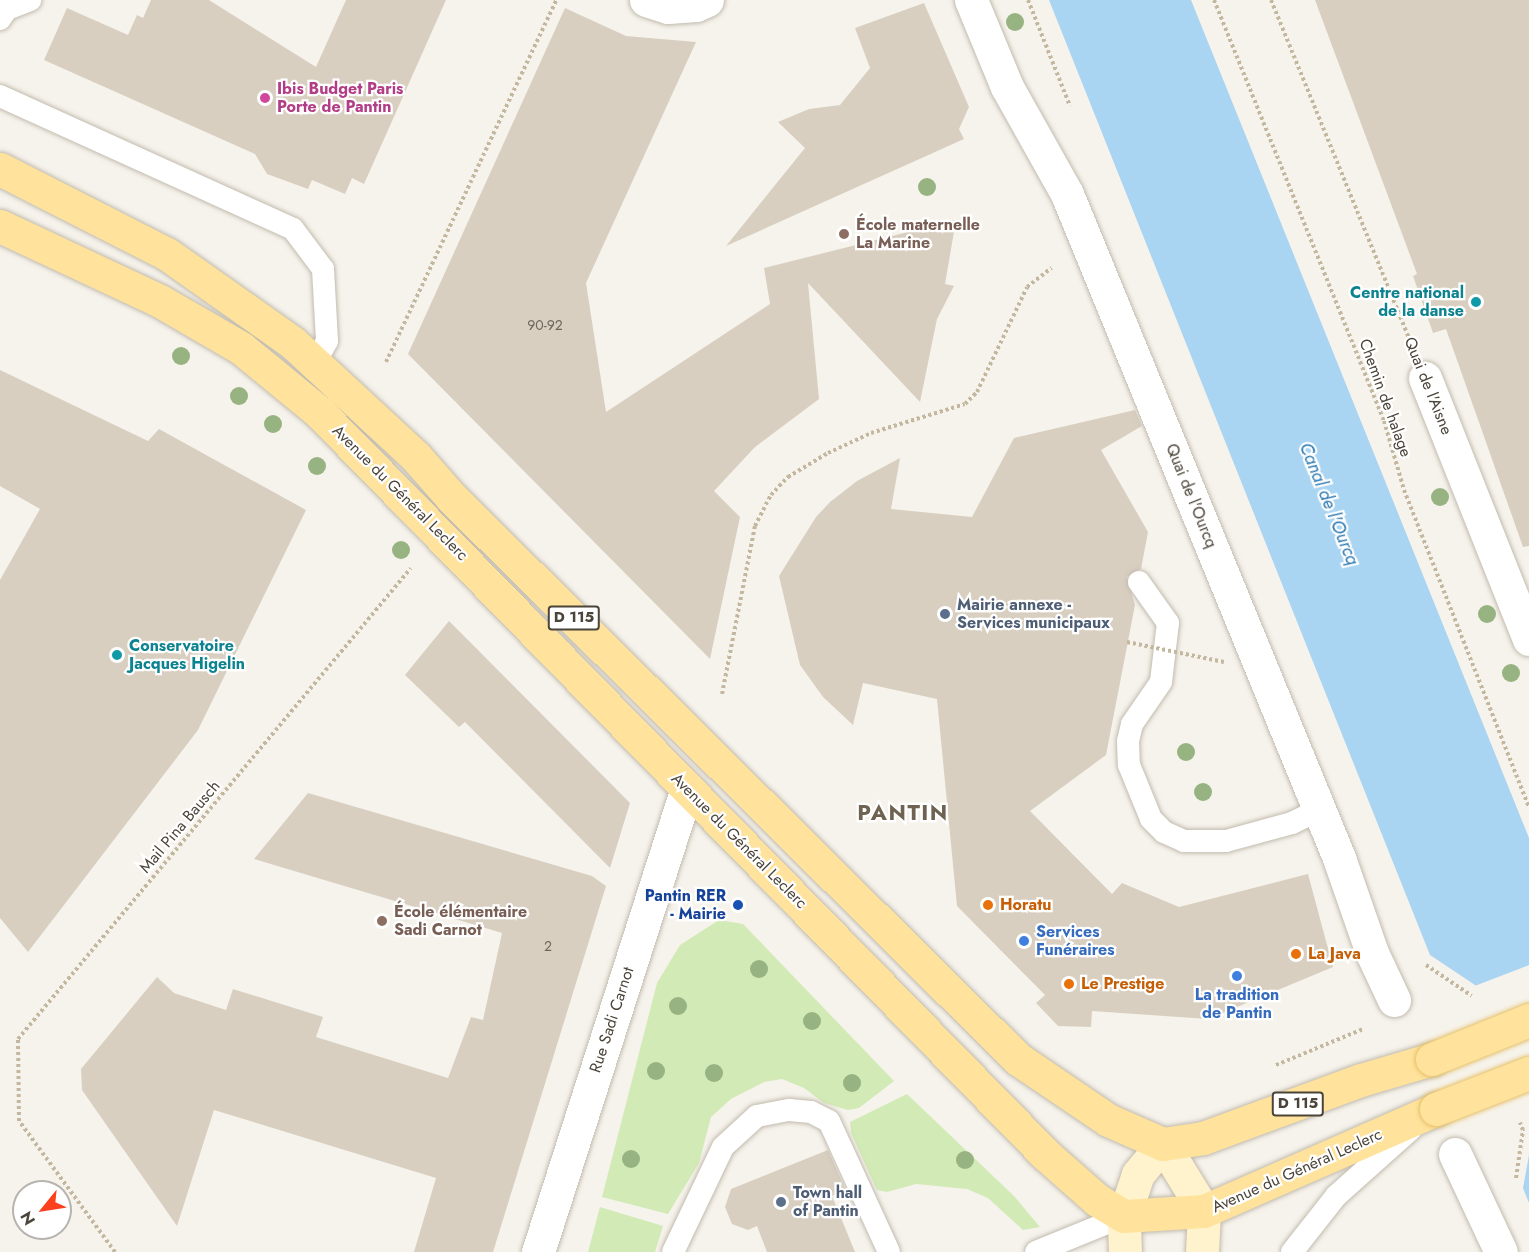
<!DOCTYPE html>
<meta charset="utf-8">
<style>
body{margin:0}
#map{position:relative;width:1529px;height:1252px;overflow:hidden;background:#f6f3ec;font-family:Jost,sans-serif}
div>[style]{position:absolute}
.green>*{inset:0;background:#d2eab5}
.water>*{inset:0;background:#a9d4f2}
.pier>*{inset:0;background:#f6f3ec}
.building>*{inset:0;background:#d8cfc1}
.path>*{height:4px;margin-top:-2px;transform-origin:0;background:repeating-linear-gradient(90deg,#c4b79f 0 3px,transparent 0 6px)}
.roads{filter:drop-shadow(0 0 2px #c2bbae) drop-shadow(0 0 2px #c2bbae)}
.lane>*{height:22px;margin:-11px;padding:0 11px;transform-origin:11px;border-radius:11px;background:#fff}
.street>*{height:33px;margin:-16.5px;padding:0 16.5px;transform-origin:16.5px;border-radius:16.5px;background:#fff}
.secondary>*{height:33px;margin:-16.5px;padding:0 16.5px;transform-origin:16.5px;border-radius:16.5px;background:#fff3cd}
.primary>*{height:33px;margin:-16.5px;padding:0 16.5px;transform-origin:16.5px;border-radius:16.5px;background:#ffe39c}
.path-bridge>*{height:4px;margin-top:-2px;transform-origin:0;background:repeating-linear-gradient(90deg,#c4b79f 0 3px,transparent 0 6px)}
.bridges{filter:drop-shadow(0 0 2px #e6c16a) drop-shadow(0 0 2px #e6c16a)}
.primary-bridge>*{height:33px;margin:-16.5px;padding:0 16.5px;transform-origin:16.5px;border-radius:16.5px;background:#ffe39c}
.trees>*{width:18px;height:18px;margin:-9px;border-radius:50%;background:#97b381}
.dots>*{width:16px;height:16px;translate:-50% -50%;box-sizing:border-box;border:3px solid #fff;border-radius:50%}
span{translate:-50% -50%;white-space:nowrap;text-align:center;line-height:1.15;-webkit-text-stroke:4.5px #fff;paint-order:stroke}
.number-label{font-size:14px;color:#6e675b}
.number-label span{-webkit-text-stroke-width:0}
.shield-label span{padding:2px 4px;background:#fff;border:2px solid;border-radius:4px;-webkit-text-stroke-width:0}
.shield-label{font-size:15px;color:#4b4439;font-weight:700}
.hotel-label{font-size:16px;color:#b23c85;font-weight:700}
.left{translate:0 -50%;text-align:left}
.education-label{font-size:16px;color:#785e54;font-weight:700}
.culture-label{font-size:16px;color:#0d838f;font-weight:700}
.right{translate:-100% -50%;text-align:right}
.street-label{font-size:16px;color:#4b4439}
.service-label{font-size:16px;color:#4e5e75;font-weight:700}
.transit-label{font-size:16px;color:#164399;font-weight:700}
.food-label{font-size:16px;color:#c56008;font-weight:700}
.shop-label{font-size:16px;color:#366cbe;font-weight:700}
.water-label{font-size:18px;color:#2e7ab2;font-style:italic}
.district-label{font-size:22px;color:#6e6250;font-weight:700;letter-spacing:1.5px}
.north{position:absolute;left:12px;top:1180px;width:60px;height:60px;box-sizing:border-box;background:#fff;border:2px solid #b7b4b0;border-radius:50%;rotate:240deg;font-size:16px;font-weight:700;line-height:24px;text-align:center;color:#4b4439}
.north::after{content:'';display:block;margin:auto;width:21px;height:27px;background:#fc3f1d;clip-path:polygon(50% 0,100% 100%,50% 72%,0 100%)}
</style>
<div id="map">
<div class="green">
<i style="clip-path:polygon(719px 920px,743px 924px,894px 1081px,859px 1108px,848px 1110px,824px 1103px,804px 1088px,782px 1079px,764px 1082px,731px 1099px,711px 1117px,699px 1163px,668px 1214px,602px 1197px,657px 983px,680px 945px)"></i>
<i style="clip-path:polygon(907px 1094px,1014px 1196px,1040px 1227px,1023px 1230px,988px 1198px,967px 1189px,916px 1184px,887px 1192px,877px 1190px,851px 1133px,850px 1122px)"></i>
<i style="clip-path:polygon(600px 1207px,663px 1226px,655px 1252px,588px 1252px)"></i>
</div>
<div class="water">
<i style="clip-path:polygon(1049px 0,1191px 0,1529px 838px,1529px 1117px,1481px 989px,1430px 955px)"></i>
<i style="clip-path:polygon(1529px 1155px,1529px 1203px,1523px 1188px)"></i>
</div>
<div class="pier">
<i style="clip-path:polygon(1529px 965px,1529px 1120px,1478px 991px,1472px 987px)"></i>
</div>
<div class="building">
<i style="clip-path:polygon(151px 0,209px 0,316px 67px,346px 0,446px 0,364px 184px,352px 178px,345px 194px,312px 180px,308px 189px,267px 174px,255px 154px,44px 60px,67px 8px,128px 35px,137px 15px,143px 18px)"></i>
<i style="clip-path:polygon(1315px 0,1529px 0,1529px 546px,1523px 547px,1446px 329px,1433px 333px,1413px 276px,1417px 274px)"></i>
<i style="clip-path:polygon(924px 3px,969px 107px,959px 129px,964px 139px,726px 246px,805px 148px,778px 122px,809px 109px,840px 105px,870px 68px,855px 28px)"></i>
<i style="clip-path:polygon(565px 8px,626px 36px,696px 42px,586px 283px,606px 412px,770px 304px,764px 268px,956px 220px,945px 284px,954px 286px,937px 319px,920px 402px,808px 283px,819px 399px,755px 447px,714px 491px,740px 517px,710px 659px,408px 354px)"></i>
<i style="clip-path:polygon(0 370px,148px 441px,159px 429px,306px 510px,198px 730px,28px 952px,0 918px,0 580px,40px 509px,0 486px)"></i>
<i style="clip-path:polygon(1135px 410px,1142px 426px,1101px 450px,1148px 532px,1141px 569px,1127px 577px,1135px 605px,1106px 755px,1030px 811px,1112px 894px,1122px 883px,1179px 907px,1308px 874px,1333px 967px,1208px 1019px,1092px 1011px,1091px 1027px,1058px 1026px,1036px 1003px,1045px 995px,957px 906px,937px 699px,863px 683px,853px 725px,823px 697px,800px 665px,779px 576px,816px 517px,830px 502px,857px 481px,900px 458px,891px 509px,972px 517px,1014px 438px)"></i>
<i style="clip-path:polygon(449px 621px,630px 803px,610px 868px,465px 722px,459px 727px,405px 675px)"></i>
<i style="clip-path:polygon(308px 793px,592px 876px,606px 886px,493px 1252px,414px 1252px,436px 1178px,214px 1110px,177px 1226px,82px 1090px,81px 1069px,157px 977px,174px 993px,226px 1010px,233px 989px,323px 1017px,316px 1037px,448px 1078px,471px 1017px,483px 1020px,502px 933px,254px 859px)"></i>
<i style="clip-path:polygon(828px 1150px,846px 1191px,832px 1196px,855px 1252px,767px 1252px,757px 1226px,748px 1230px,732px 1224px,725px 1207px,731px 1189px)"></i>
</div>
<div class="path">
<i style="left:1028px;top:0;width:114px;rotate:68.4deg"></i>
<i style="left:1214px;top:0;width:454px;rotate:68deg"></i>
<i style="left:1384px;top:421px;width:72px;rotate:73.8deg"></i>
<i style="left:1404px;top:490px;width:341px;rotate:68.5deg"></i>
<i style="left:1271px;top:0;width:368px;rotate:67.8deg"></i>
<i style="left:386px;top:362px;width:400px;rotate:-64.8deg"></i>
<i style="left:722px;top:694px;width:171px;rotate:-78.9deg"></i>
<i style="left:755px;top:526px;width:35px;rotate:-63deg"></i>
<i style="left:771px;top:495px;width:25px;rotate:-47deg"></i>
<i style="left:788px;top:477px;width:47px;rotate:-31deg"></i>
<i style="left:828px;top:453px;width:47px;rotate:-24.9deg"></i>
<i style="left:871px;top:433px;width:98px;rotate:-17.1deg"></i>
<i style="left:965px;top:404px;width:17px;rotate:-45deg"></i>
<i style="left:977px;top:392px;width:116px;rotate:-64.5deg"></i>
<i style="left:1027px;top:287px;width:31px;rotate:-38deg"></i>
<i style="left:1426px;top:965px;width:55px;rotate:34deg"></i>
<i style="left:1276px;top:1065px;width:94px;rotate:-22.5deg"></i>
<i style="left:1516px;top:1178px;width:49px;rotate:-81.7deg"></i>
<i style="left:1523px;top:1130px;width:8px;rotate:-113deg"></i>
<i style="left:115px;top:1252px;width:162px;rotate:-126.2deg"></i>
<i style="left:19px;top:1121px;width:82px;rotate:-90.7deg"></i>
<i style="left:18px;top:1039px;width:613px;rotate:-50.16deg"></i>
</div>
<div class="roads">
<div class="lane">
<i style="left:0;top:19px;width:12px;rotate:-55deg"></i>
<i style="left:7px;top:9px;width:25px;rotate:-21deg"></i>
<i style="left:0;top:96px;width:322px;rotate:24.4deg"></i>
<i style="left:293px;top:229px;width:50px;rotate:53.1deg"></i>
<i style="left:323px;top:269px;width:72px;rotate:86.8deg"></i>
<i style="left:327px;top:341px;width:25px;rotate:119deg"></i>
<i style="left:1139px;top:582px;width:50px;rotate:54.7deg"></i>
<i style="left:1168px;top:623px;width:59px;rotate:96.8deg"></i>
<i style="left:1161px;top:682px;width:51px;rotate:124.6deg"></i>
<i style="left:1132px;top:724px;width:17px;rotate:103deg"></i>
<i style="left:1128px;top:741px;width:24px;rotate:88deg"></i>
<i style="left:1129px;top:765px;width:58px;rotate:67.8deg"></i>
<i style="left:1151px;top:819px;width:18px;rotate:45deg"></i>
<i style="left:1164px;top:832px;width:22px;rotate:24deg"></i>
<i style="left:1184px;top:841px;width:42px"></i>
<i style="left:1226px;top:841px;width:68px;rotate:-15.3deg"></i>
<i style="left:1292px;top:823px;width:30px;rotate:-26deg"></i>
<i style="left:673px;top:1252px;width:116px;rotate:-64.5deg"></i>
<i style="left:723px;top:1147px;width:46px;rotate:-42.4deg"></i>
<i style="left:757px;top:1116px;width:33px;rotate:-11deg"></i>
<i style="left:789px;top:1110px;width:22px;rotate:5deg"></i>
<i style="left:811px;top:1112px;width:20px;rotate:27deg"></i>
<i style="left:829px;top:1121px;width:144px;rotate:65.4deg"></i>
<i style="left:1036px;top:1252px;width:95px;rotate:-22.2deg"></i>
<i style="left:1292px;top:1252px;width:71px;rotate:-51.8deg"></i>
<i style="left:1336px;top:1196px;width:101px;rotate:-41.8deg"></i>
</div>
<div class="street">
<i style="left:646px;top:0;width:23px;rotate:18deg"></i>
<i style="left:668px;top:7px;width:28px;rotate:-4deg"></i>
<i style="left:696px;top:5px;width:12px;rotate:-24deg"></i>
<i style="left:971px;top:0;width:94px;rotate:67.5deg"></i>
<i style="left:1007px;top:87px;width:123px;rotate:60.7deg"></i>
<i style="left:1067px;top:194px;width:718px;rotate:67.72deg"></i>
<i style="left:1339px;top:858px;width:101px;rotate:70.8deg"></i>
<i style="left:1372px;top:953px;width:52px;rotate:64.9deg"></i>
<i style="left:1425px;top:378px;width:281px;rotate:68.3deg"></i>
<i style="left:1455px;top:1154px;width:108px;rotate:64.9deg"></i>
<i style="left:538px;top:1252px;width:487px;rotate:-72.2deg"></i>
</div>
<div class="secondary">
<i style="left:1125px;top:1252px;width:36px;rotate:-92deg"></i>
<i style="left:1124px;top:1216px;width:44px;rotate:-71.6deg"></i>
<i style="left:1138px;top:1174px;width:39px;rotate:-50deg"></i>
<i style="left:1163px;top:1144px;width:79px;rotate:58.5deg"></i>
<i style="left:1204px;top:1211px;width:41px;rotate:92.8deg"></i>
</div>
<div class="primary">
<i style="left:0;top:169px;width:187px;rotate:27deg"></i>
<i style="left:167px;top:254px;width:154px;rotate:35.2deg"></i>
<i style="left:293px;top:343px;width:168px;rotate:42.8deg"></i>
<i style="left:416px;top:457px;width:55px;rotate:48.7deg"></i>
<i style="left:452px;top:498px;width:797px;rotate:44.75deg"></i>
<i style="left:1018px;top:1059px;width:109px;rotate:34.1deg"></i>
<i style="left:1108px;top:1120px;width:60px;rotate:23.6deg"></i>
<i style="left:1163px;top:1144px;width:40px;rotate:-8.5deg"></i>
<i style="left:1203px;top:1138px;width:168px;rotate:-20.2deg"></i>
<i style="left:1361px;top:1080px;width:74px;rotate:-16.5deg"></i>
<i style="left:0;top:226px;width:177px;rotate:25.1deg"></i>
<i style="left:160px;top:301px;width:94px;rotate:30.1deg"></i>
<i style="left:241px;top:348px;width:101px;rotate:39.4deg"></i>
<i style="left:319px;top:412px;width:1038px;rotate:45.62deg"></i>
<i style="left:1045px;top:1154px;width:69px;rotate:41.5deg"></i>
<i style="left:1097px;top:1200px;width:31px;rotate:31deg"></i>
<i style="left:1124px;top:1216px;width:80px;rotate:-3.6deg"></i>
<i style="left:1204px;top:1211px;width:253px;rotate:-23.7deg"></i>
</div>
</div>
<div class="path-bridge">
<i style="left:1127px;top:642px;width:99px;rotate:11.7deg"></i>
</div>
<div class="bridges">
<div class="primary-bridge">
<i style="left:1432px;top:1059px;width:105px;rotate:-21.9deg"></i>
<i style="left:1436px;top:1109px;width:100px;rotate:-21.2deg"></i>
</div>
</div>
<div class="trees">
<i style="left:1015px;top:22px"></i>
<i style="left:927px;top:187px"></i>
<i style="left:181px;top:356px"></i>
<i style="left:239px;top:396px"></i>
<i style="left:273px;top:424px"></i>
<i style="left:317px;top:466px"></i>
<i style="left:1440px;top:497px"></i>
<i style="left:401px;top:550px"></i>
<i style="left:1487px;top:614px"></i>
<i style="left:1511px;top:673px"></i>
<i style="left:1186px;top:752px"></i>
<i style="left:1203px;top:792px"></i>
<i style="left:759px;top:969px"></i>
<i style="left:678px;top:1006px"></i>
<i style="left:812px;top:1021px"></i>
<i style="left:656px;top:1071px"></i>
<i style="left:714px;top:1073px"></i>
<i style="left:852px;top:1083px"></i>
<i style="left:631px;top:1159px"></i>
<i style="left:965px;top:1160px"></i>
</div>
<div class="dots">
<i style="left:265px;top:98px;background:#d1479c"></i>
<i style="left:844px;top:234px;background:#8d6e63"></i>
<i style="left:1476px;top:302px;background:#0f9aa8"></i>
<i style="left:945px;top:614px;background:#5c6f8a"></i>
<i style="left:117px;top:655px;background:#0f9aa8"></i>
<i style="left:738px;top:905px;background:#1a4fb4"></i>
<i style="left:988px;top:905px;background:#e8710a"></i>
<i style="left:382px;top:921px;background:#8d6e63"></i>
<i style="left:1024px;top:941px;background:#3f7fe0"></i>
<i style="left:1296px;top:954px;background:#e8710a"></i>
<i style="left:1237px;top:976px;background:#3f7fe0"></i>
<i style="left:1069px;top:984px;background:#e8710a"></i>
<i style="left:781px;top:1202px;background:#5c6f8a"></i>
</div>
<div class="number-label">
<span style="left:545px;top:325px">90-92</span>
<span style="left:548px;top:946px">2</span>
</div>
<div class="shield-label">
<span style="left:574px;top:618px">D 115</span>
<span style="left:1298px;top:1104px">D 115</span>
</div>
<div class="hotel-label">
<span class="left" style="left:277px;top:98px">Ibis Budget Paris<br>Porte de Pantin</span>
</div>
<div class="education-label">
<span class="left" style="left:856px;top:234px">École maternelle<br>La Marine</span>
<span class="left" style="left:394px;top:921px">École élémentaire<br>Sadi Carnot</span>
</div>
<div class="culture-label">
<span class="right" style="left:1464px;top:302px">Centre national<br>de la danse</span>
<span class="left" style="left:129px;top:655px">Conservatoire<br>Jacques Higelin</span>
</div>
<div class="street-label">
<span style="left:1428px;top:386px;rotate:68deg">Quai de l'Aisne</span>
<span style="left:1385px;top:398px;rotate:70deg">Chemin de halage</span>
<span style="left:400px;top:493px;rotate:45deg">Avenue du Général Leclerc</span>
<span style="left:1191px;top:496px;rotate:68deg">Quai de l'Ourcq</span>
<span style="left:180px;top:827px;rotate:-50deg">Mail Pina Bausch</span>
<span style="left:739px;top:841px;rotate:45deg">Avenue du Général Leclerc</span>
<span style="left:612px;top:1020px;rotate:-72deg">Rue Sadi Carnot</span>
<span style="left:1297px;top:1171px;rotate:-24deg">Avenue du Général Leclerc</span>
</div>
<div class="service-label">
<span class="left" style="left:957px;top:614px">Mairie annexe -<br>Services municipaux</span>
<span class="left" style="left:793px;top:1202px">Town hall<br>of Pantin</span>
</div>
<div class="transit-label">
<span class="right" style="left:726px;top:905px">Pantin RER<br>- Mairie</span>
</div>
<div class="food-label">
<span class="left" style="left:1000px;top:905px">Horatu</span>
<span class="left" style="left:1308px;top:954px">La Java</span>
<span class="left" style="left:1081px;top:984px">Le Prestige</span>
</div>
<div class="shop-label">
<span class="left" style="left:1036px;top:941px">Services<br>Funéraires</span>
<span style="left:1237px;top:1004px">La tradition<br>de Pantin</span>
</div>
<div class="water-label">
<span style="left:1329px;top:504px;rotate:68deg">Canal de l'Ourcq</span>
</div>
<div class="district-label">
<span style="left:903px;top:813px">PANTIN</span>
</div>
<div class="north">N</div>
</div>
